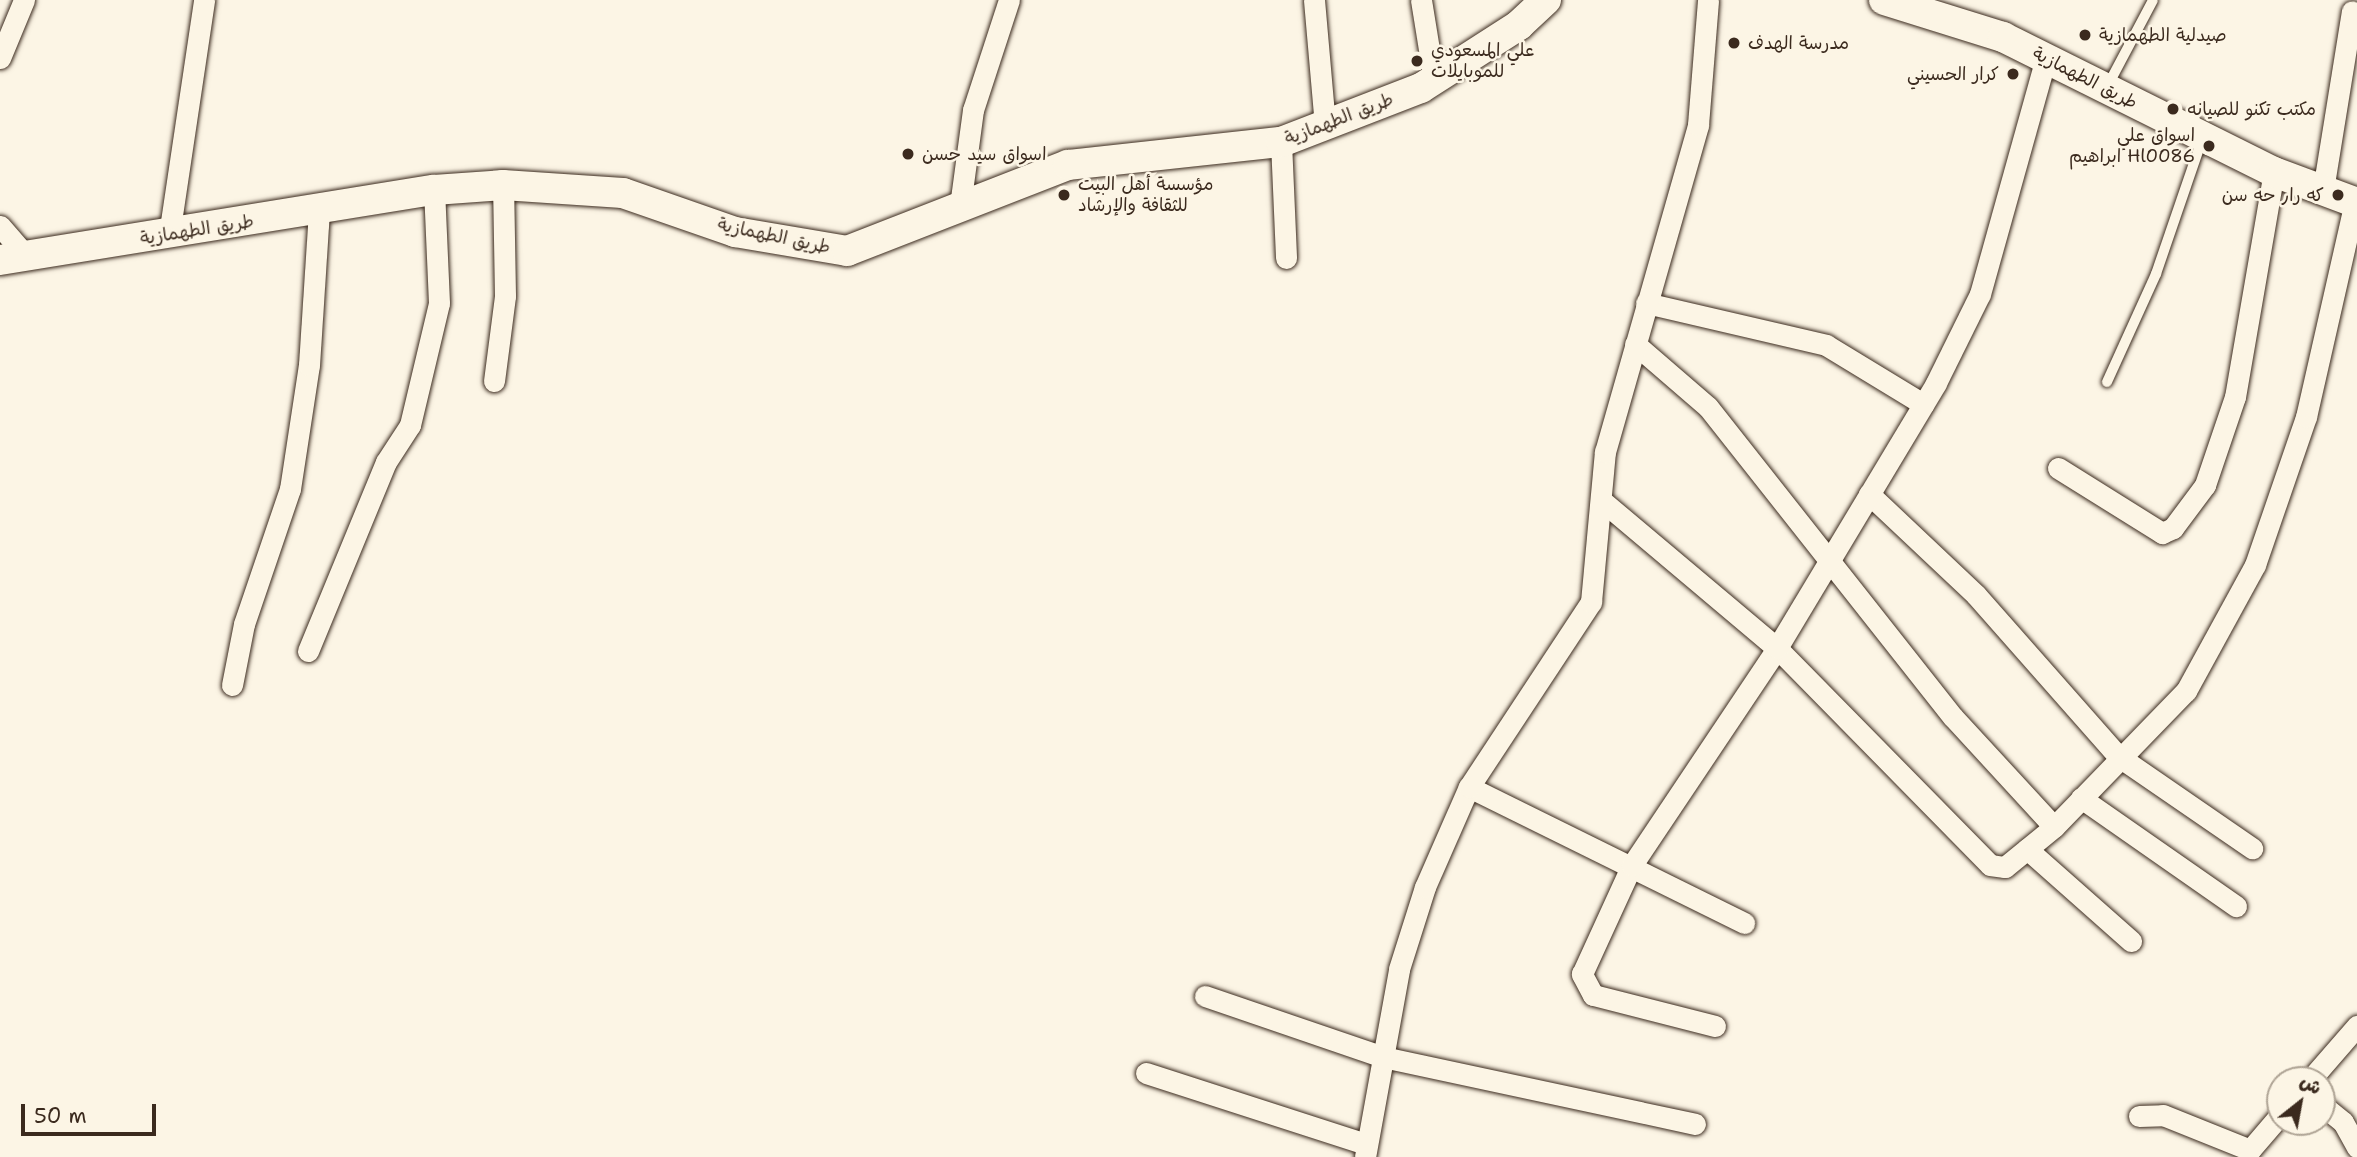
<!DOCTYPE html>
<meta charset="utf-8">
<style>
body{margin:0}
#map{position:relative;width:2357px;height:1157px;overflow:hidden;background:#fcf5e5;font-family:"Shantell Sans","Playpen Sans Arabic",sans-serif}
div>[style]{position:absolute}
.roads{filter:drop-shadow(0 0 2px #3b2a1e) drop-shadow(0 0 2px #3b2a1e)}
.lane>*{height:10px;margin:-5px;padding:0 5px;transform-origin:5px;border-radius:5px;background:#fcf5e5}
.street>*{height:21px;margin:-10.5px;padding:0 10.5px;transform-origin:10.5px;border-radius:10.5px;background:#fcf5e5}
.secondary>*{height:30px;margin:-15px;padding:0 15px;transform-origin:15px;border-radius:15px;background:#fcf5e5}
.dots>*{width:19px;height:19px;translate:-50% -50%;box-sizing:border-box;border:4px solid #fcf5e5;border-radius:50%}
span{translate:-50% -50%;white-space:nowrap;text-align:center;line-height:1.15;-webkit-text-stroke:5px #fcf5e5;paint-order:stroke}
.poi-label{font-size:18px;color:#3b2a1e}
.left{translate:0 -50%;text-align:left}
.right{translate:-100% -50%;text-align:right}
.street-label{font-size:18px;color:#3b2a1e}
.north{position:absolute;left:2266px;top:1066px;width:70px;height:70px;box-sizing:border-box;background:#fcf5e5;border:2px solid #afa495;border-radius:50%;rotate:31deg;font-size:19px;font-weight:700;line-height:28px;text-align:center;color:#3b2a1e}
.north::after{content:'';display:block;margin:auto;width:24px;height:32px;background:#3b2a1e;clip-path:polygon(50% 0,100% 100%,50% 72%,0 100%)}
.scale{position:absolute;left:21px;top:1104px;width:135px;height:32px;box-sizing:border-box;border:4px solid #3b2a1e;border-top:0;padding-left:9px;font-size:21px;line-height:24px;white-space:nowrap;color:#3b2a1e;-webkit-text-stroke:5px #fcf5e5;paint-order:stroke}
</style>
<div id="map">
<div class="roads">
<div class="lane">
<i style="left:2107px;top:87px;width:98px;rotate:-62.1deg"></i>
<i style="left:2107px;top:382px;width:119px;rotate:-65.6deg"></i>
<i style="left:2156px;top:274px;width:145px;rotate:-71.1deg"></i>
</div>
<div class="street">
<i style="left:1314px;top:0;width:125px;rotate:85deg"></i>
<i style="left:1421px;top:0;width:81px;rotate:80.8deg"></i>
<i style="left:0;top:58px;width:63px;rotate:-67.5deg"></i>
<i style="left:1281px;top:142px;width:116px;rotate:87.5deg"></i>
<i style="left:2323px;top:190px;width:181px;rotate:-80.8deg"></i>
<i style="left:960px;top:206px;width:97px;rotate:-82.3deg"></i>
<i style="left:973px;top:110px;width:116px;rotate:-71.9deg"></i>
<i style="left:0;top:226px;width:40px;rotate:49deg"></i>
<i style="left:169px;top:235px;width:238px;rotate:-81.5deg"></i>
<i style="left:1646px;top:303px;width:185px;rotate:13.1deg"></i>
<i style="left:1826px;top:345px;width:114px;rotate:31.3deg"></i>
<i style="left:1635px;top:344px;width:96px;rotate:40.8deg"></i>
<i style="left:1708px;top:407px;width:395px;rotate:51.7deg"></i>
<i style="left:1953px;top:717px;width:149px;rotate:47.4deg"></i>
<i style="left:494px;top:381px;width:86px;rotate:-82.6deg"></i>
<i style="left:505px;top:296px;width:111px;rotate:-91deg"></i>
<i style="left:2058px;top:468px;width:123px;rotate:32deg"></i>
<i style="left:2162px;top:533px;width:12px;rotate:-24deg"></i>
<i style="left:2173px;top:528px;width:54px;rotate:-53.3deg"></i>
<i style="left:2205px;top:485px;width:93px;rotate:-71.2deg"></i>
<i style="left:2235px;top:397px;width:228px;rotate:-80.2deg"></i>
<i style="left:1869px;top:494px;width:147px;rotate:43.3deg"></i>
<i style="left:1976px;top:595px;width:215px;rotate:48.6deg"></i>
<i style="left:2118px;top:756px;width:163px;rotate:34.5deg"></i>
<i style="left:1601px;top:500px;width:230px;rotate:40.1deg"></i>
<i style="left:1777px;top:648px;width:304px;rotate:45.5deg"></i>
<i style="left:1990px;top:865px;width:15px;rotate:8deg"></i>
<i style="left:2005px;top:867px;width:63px;rotate:-39.2deg"></i>
<i style="left:2054px;top:827px;width:190px;rotate:-45.9deg"></i>
<i style="left:2186px;top:691px;width:144px;rotate:-61.3deg"></i>
<i style="left:2255px;top:565px;width:157px;rotate:-71deg"></i>
<i style="left:2306px;top:417px;width:221px;rotate:-77.2deg"></i>
<i style="left:308px;top:651px;width:204px;rotate:-67.6deg"></i>
<i style="left:386px;top:462px;width:44px;rotate:-57deg"></i>
<i style="left:410px;top:425px;width:125px;rotate:-76.6deg"></i>
<i style="left:439px;top:303px;width:113px;rotate:-92.5deg"></i>
<i style="left:232px;top:685px;width:62px;rotate:-78.9deg"></i>
<i style="left:244px;top:624px;width:143px;rotate:-71.2deg"></i>
<i style="left:290px;top:489px;width:125px;rotate:-81.3deg"></i>
<i style="left:309px;top:365px;width:154px;rotate:-86.3deg"></i>
<i style="left:1469px;top:787px;width:307px;rotate:26.3deg"></i>
<i style="left:2081px;top:798px;width:189px;rotate:34.9deg"></i>
<i style="left:2027px;top:849px;width:139px;rotate:41.5deg"></i>
<i style="left:1205px;top:996px;width:188px;rotate:18.9deg"></i>
<i style="left:1383px;top:1057px;width:319px;rotate:12.1deg"></i>
<i style="left:1715px;top:1026px;width:126px;rotate:-165.7deg"></i>
<i style="left:1593px;top:995px;width:24px;rotate:-118deg"></i>
<i style="left:1582px;top:974px;width:120px;rotate:-65.4deg"></i>
<i style="left:1632px;top:865px;width:261px;rotate:-56.2deg"></i>
<i style="left:1777px;top:648px;width:309px;rotate:-59deg"></i>
<i style="left:1936px;top:383px;width:99px;rotate:-63.7deg"></i>
<i style="left:1980px;top:294px;width:245px;rotate:-74.4deg"></i>
<i style="left:1146px;top:1073px;width:231px;rotate:17.9deg"></i>
<i style="left:2310px;top:1080px;width:72px;rotate:-49deg"></i>
<i style="left:2322px;top:1105px;width:27px;rotate:39deg"></i>
<i style="left:2343px;top:1122px;width:29px;rotate:61deg"></i>
<i style="left:2139px;top:1116px;width:24px;rotate:-2deg"></i>
<i style="left:2163px;top:1115px;width:94px;rotate:21.9deg"></i>
<i style="left:2250px;top:1150px;width:46px;rotate:-49.4deg"></i>
<i style="left:1365px;top:1157px;width:191px;rotate:-79.7deg"></i>
<i style="left:1399px;top:969px;width:86px;rotate:-72.4deg"></i>
<i style="left:1425px;top:887px;width:109px;rotate:-66.3deg"></i>
<i style="left:1469px;top:787px;width:222px;rotate:-56.6deg"></i>
<i style="left:1591px;top:602px;width:151px;rotate:-84.7deg"></i>
<i style="left:1605px;top:452px;width:340px;rotate:-74.1deg"></i>
<i style="left:1698px;top:125px;width:125px;rotate:-85.4deg"></i>
</div>
<div class="secondary">
<i style="left:1884px;top:0;width:125px;rotate:17.3deg"></i>
<i style="left:2003px;top:37px;width:303px;rotate:26.5deg"></i>
<i style="left:2274px;top:172px;width:89px;rotate:20.5deg"></i>
<i style="left:0;top:260px;width:440px;rotate:-9.2deg"></i>
<i style="left:434px;top:190px;width:69px;rotate:-4.1deg"></i>
<i style="left:503px;top:185px;width:120px;rotate:3.8deg"></i>
<i style="left:623px;top:193px;width:119px;rotate:19.2deg"></i>
<i style="left:735px;top:232px;width:114px;rotate:9.6deg"></i>
<i style="left:847px;top:251px;width:237px;rotate:-21.3deg"></i>
<i style="left:1068px;top:165px;width:214px;rotate:-6.2deg"></i>
<i style="left:1281px;top:142px;width:150px;rotate:-21.1deg"></i>
<i style="left:1421px;top:88px;width:117px;rotate:-32.7deg"></i>
<i style="left:1519px;top:25px;width:37px;rotate:-43deg"></i>
</div>
</div>
<div class="dots">
<i style="left:2085px;top:35px;background:#3b2a1e"></i>
<i style="left:1734px;top:43px;background:#3b2a1e"></i>
<i style="left:1417px;top:61px;background:#3b2a1e"></i>
<i style="left:2013px;top:74px;background:#3b2a1e"></i>
<i style="left:2173px;top:109px;background:#3b2a1e"></i>
<i style="left:2209px;top:146px;background:#3b2a1e"></i>
<i style="left:908px;top:154px;background:#3b2a1e"></i>
<i style="left:1064px;top:195px;background:#3b2a1e"></i>
<i style="left:2338px;top:195px;background:#3b2a1e"></i>
</div>
<div class="poi-label">
<span class="left" style="left:2099px;top:35px">صيدلية الطهمازية</span>
<span class="left" style="left:1748px;top:43px">مدرسة الهدف</span>
<span class="left" style="left:1431px;top:61px">علي المسعودي<br>للموبايلات</span>
<span class="right" style="left:1999px;top:74px">كرار الحسيني</span>
<span class="left" style="left:2187px;top:109px">مكتب تكنو للصيانه</span>
<span class="right" style="left:2195px;top:146px">اسواق علي<br>ابراهيم Hl0086</span>
<span class="left" style="left:922px;top:154px">اسواق سيد حسن</span>
<span class="left" style="left:1078px;top:195px">مؤسسة أهل البيت<br>للثقافة والإرشاد</span>
<span class="right" style="left:2324px;top:195px">كه رار حه سن</span>
</div>
<div class="street-label">
<span style="left:2085px;top:78px;rotate:27deg">طريق الطهمازية</span>
<span style="left:1339px;top:119px;rotate:-21deg">طريق الطهمازية</span>
<span style="left:197px;top:230px;rotate:-9deg">طريق الطهمازية</span>
<span style="left:774px;top:236px;rotate:12deg">طريق الطهمازية</span>
</div>
<div class="north">ش</div>
<div class="scale">50 m</div>
</div>
